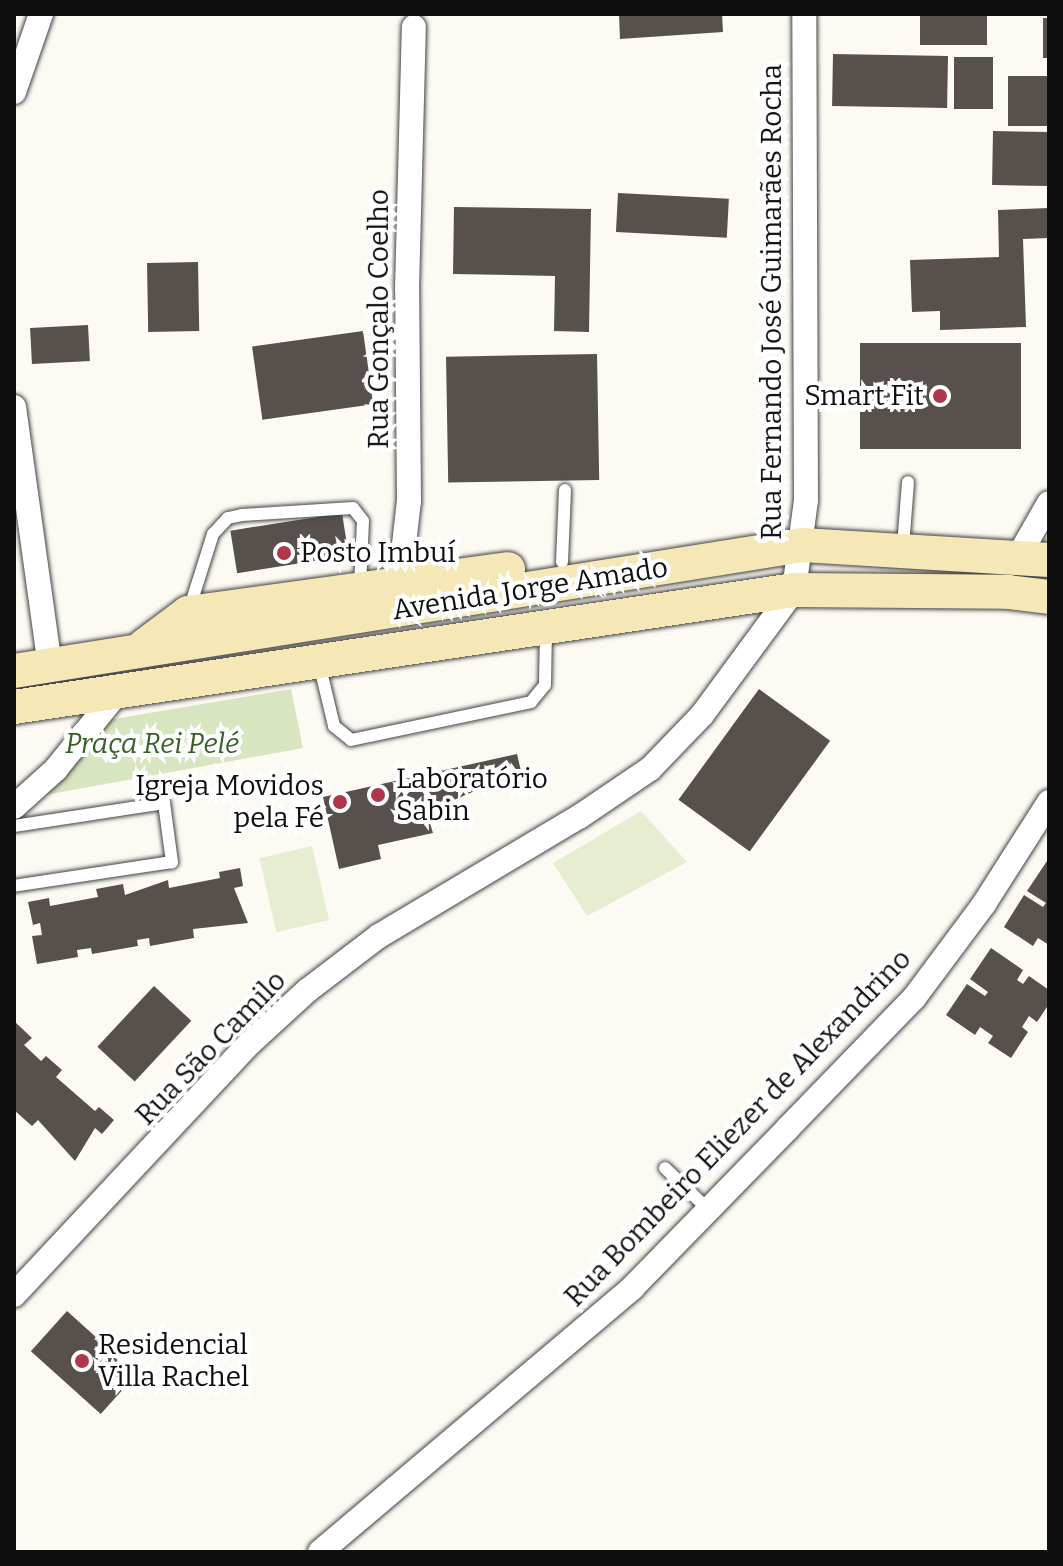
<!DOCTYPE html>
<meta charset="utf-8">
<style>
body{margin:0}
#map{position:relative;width:1063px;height:1566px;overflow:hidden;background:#fdfaf3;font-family:Bitter,serif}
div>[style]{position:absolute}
.green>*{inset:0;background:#d7e5c0}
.pitch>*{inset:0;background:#e6edd0;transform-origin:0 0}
.building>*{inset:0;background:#57504d;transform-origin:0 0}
.roads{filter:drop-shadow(0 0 2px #424242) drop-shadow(0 0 2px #424242)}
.lane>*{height:12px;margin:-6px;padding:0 6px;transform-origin:6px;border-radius:6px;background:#fff}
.street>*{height:24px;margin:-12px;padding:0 12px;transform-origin:12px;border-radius:12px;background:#fff}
.secondary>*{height:34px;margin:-17px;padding:0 17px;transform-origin:17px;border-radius:17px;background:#f6e8b6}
.dots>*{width:22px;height:22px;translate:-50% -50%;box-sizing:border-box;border:4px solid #fff;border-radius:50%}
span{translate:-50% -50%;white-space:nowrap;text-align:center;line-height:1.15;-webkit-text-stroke:8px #fff;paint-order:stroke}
.street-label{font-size:28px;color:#0f0f0f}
.poi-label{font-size:28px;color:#0f0f0f}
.right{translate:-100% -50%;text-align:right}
.left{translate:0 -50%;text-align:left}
.park-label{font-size:28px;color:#386027;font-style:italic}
.frame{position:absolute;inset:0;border:16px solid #0f0f0f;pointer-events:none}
</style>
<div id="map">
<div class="green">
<i style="clip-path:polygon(291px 689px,303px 748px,45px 795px,108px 720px)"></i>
</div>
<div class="pitch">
<i style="clip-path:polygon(641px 811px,687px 862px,587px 916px,553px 863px)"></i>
<i style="left:312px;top:846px;width:76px;height:54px;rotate:77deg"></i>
</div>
<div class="building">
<i style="clip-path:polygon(619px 14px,722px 14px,723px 32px,620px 39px)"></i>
<i style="left:920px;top:14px;width:67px;height:31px"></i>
<i style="left:1043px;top:18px;width:6px;height:40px"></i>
<i style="left:833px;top:54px;width:115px;height:52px;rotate:1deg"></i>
<i style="left:993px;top:57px;width:52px;height:39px;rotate:90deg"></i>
<i style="left:1008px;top:76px;width:41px;height:50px"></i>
<i style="left:993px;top:131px;width:56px;height:54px;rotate:1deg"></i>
<i style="left:618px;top:193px;width:111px;height:39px;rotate:3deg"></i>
<i style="clip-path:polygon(454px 207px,591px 209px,589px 332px,554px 331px,555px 276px,453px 274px)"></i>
<i style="clip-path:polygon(1049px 208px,1049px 238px,1023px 239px,1026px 327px,940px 330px,940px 311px,912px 312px,910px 260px,999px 257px,998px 210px)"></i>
<i style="left:198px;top:262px;width:69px;height:51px;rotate:89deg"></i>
<i style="left:88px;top:325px;width:36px;height:58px;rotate:87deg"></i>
<i style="left:363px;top:331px;width:74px;height:112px;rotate:82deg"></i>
<i style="left:860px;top:343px;width:161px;height:106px"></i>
<i style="left:597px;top:354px;width:126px;height:151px;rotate:89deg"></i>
<i style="left:342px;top:513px;width:43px;height:113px;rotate:81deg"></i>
<i style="left:759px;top:689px;width:88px;height:137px;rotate:36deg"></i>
<i style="clip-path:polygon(517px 754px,521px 771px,447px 803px,449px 812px,428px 817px,433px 833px,378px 845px,381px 859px,339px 869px,323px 797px)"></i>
<i style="clip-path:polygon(1049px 858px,1049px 945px,1038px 938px,1033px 946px,1004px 927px,1024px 895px,1043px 907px,1046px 903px,1027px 891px)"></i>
<i style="clip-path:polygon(240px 868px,243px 886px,234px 888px,248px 923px,193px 929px,194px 938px,150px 946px,149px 938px,137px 940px,138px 946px,92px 954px,91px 948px,77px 950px,78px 957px,37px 964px,32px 936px,42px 935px,40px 923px,33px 925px,28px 902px,49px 898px,50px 906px,98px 897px,96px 889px,123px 884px,125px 895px,168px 880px,169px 888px,220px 878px,219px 872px)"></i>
<i style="clip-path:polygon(991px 948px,1023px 970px,1017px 980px,1023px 984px,1029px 976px,1049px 990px,1049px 1004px,1037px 1022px,1029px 1016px,1022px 1027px,1028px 1032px,1011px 1058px,988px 1043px,993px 1036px,980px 1027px,975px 1035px,946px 1015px,967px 984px,985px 996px,988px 992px,970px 979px)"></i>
<i style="left:154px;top:986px;width:51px;height:83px;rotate:43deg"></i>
<i style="clip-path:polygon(14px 1021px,32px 1038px,24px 1045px,41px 1061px,46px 1056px,62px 1070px,56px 1077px,95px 1111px,99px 1107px,114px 1120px,102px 1134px,95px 1128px,75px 1161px,38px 1120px,32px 1126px,14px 1110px)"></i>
<i style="left:67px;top:1311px;width:94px;height:54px;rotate:42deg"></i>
</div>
<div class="roads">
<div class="lane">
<i style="left:903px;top:547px;width:65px;rotate:-85.6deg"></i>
<i style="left:562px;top:562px;width:72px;rotate:-87.6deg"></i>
<i style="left:189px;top:610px;width:80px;rotate:-72.5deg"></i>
<i style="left:213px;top:534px;width:22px;rotate:-47deg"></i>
<i style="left:228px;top:518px;width:14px;rotate:-12deg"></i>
<i style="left:242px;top:515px;width:111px;rotate:-3.6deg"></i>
<i style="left:353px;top:508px;width:16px;rotate:52deg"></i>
<i style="left:363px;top:521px;width:66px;rotate:92.6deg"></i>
<i style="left:319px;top:663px;width:65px;rotate:76.6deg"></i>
<i style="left:334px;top:726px;width:22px;rotate:39deg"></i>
<i style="left:351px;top:740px;width:184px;rotate:-11.9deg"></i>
<i style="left:531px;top:702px;width:22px;rotate:-51deg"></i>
<i style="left:545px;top:685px;width:56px;rotate:-89deg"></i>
<i style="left:14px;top:826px;width:152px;rotate:-8.7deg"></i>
<i style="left:164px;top:803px;width:60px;rotate:82.3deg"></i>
<i style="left:172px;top:862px;width:160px;rotate:171.4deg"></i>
<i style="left:665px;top:1168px;width:61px;rotate:43.7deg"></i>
</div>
<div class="street">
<i style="left:14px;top:92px;width:83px;rotate:-70.9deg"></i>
<i style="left:14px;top:407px;width:261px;rotate:82.1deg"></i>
<i style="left:1017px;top:559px;width:64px;rotate:-60.3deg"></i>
<i style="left:398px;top:597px;width:97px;rotate:-83.5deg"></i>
<i style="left:409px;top:501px;width:212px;rotate:-90.5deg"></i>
<i style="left:407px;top:289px;width:262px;rotate:-88.5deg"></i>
<i style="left:14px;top:807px;width:57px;rotate:-42.1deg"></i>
<i style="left:56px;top:769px;width:99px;rotate:-51.2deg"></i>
<i style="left:14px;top:1295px;width:344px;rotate:-46.9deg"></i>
<i style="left:249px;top:1044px;width:80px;rotate:-42.5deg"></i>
<i style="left:308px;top:990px;width:89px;rotate:-37.3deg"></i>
<i style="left:379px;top:936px;width:233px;rotate:-30.8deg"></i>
<i style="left:579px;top:817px;width:86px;rotate:-34.1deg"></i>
<i style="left:650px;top:769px;width:75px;rotate:-46.1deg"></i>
<i style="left:702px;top:715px;width:155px;rotate:-53.6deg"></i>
<i style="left:794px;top:590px;width:91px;rotate:-82.4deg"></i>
<i style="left:806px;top:500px;width:486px;rotate:-90.2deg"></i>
<i style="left:320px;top:1552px;width:409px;rotate:-40.2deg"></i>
<i style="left:632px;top:1288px;width:223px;rotate:-45.7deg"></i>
<i style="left:788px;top:1128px;width:181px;rotate:-45.9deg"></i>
<i style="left:914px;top:998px;width:117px;rotate:-53.3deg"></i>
<i style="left:984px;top:904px;width:121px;rotate:-57.5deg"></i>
</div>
<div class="secondary">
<i style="left:144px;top:646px;width:55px;rotate:-36.9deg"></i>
<i style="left:188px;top:613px;width:323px;rotate:-7.8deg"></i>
<i style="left:14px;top:671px;width:799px;rotate:-9.07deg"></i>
<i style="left:803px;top:545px;width:246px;rotate:3.5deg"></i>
<i style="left:14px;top:707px;width:789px;rotate:-8.53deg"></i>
<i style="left:794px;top:590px;width:214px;rotate:0.5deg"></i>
<i style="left:1008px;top:592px;width:41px;rotate:7deg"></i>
</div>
</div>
<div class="dots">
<i style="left:940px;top:396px;background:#af3749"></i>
<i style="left:284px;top:553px;background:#af3749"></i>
<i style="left:378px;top:795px;background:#af3749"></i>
<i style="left:340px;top:802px;background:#af3749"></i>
<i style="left:82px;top:1361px;background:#af3749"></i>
</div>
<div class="street-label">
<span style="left:772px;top:302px;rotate:-90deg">Rua Fernando José Guimarães Rocha</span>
<span style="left:379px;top:319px;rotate:-90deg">Rua Gonçalo Coelho</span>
<span style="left:530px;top:589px;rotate:-9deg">Avenida Jorge Amado</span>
<span style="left:211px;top:1048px;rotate:-46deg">Rua São Camilo</span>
<span style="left:738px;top:1128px;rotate:-46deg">Rua Bombeiro Eliezer de Alexandrino</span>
</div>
<div class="poi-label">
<span class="right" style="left:924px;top:396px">Smart Fit</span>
<span class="left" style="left:300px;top:553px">Posto Imbuí</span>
<span class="left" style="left:396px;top:795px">Laboratório<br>Sabin</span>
<span class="right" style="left:324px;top:802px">Igreja Movidos<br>pela Fé</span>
<span class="left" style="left:98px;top:1361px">Residencial<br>Villa Rachel</span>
</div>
<div class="park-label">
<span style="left:152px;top:744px">Praça Rei Pelé</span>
</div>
<div class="frame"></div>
</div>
